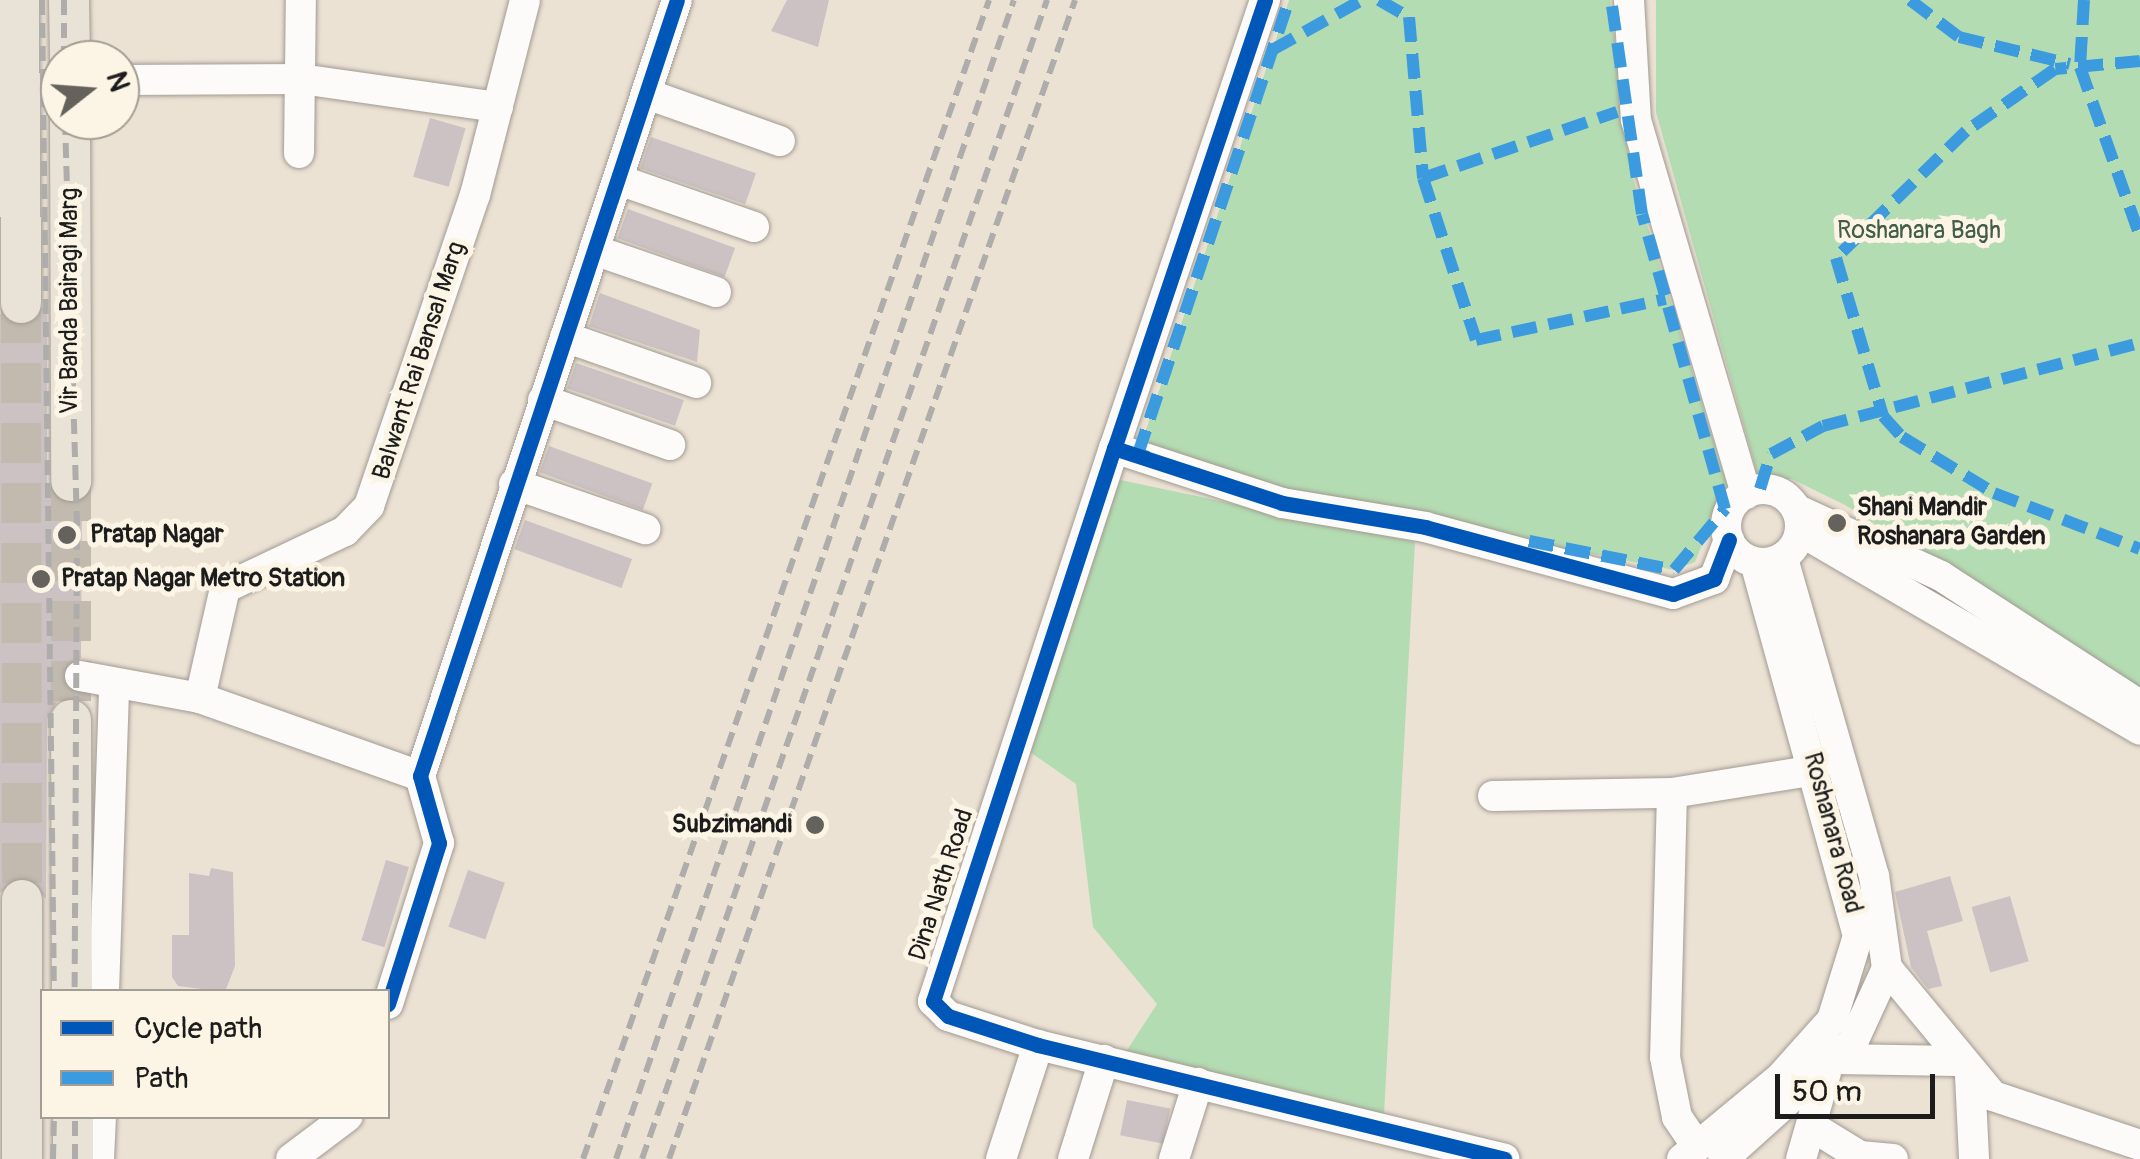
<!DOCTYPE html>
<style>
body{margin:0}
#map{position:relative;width:2140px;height:1159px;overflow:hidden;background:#ece2d4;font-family:Pangolin,sans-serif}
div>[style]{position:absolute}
.green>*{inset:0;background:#b4dcb2}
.building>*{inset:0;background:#cdc2c3;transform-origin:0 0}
.major-tunnel>*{height:40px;margin-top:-20px;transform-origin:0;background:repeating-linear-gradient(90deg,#c2baaf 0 40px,transparent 0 60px)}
.roads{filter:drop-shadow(0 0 2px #a19b93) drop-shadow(0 0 2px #a19b93)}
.minor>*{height:30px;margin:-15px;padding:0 15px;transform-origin:15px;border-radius:15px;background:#fcfbf9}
.minor>.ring{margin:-15px;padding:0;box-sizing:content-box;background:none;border:30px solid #fcfbf9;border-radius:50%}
.major>*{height:40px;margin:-20px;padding:0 20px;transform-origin:20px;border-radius:20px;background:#e9e2d6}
.rail>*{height:6px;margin-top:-3px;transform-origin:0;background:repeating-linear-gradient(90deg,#afadab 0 15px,transparent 0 23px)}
.quiet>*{height:12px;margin-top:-6px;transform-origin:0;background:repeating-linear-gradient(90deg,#3c9bdf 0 25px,transparent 0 37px)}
.cycleway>*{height:15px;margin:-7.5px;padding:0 7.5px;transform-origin:7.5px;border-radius:7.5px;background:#0057b8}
.dots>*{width:28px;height:28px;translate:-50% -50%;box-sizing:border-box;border:5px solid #fcf5e5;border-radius:50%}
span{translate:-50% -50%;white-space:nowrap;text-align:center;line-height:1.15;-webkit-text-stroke:10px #fcf5e5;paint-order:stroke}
.park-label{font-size:25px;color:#415d47}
.street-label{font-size:25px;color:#1c1c1c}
.poi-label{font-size:25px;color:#1c1c1c;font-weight:700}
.left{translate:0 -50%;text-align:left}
.right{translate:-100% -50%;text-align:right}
.legend{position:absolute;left:40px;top:989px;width:350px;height:130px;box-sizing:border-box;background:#fcf5e5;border:2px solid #a29e95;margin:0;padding:12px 18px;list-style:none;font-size:30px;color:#1c1c1c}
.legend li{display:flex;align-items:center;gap:20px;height:50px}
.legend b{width:50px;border:2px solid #a29e95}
.north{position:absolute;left:40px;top:40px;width:100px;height:100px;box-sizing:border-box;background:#fcf5e5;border:2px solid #a29e95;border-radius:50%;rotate:73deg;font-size:28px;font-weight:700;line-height:40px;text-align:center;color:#1c1c1c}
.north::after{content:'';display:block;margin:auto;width:35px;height:45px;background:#65615c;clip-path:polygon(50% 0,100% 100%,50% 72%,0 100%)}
.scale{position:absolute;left:1775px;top:1074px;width:160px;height:45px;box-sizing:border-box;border:5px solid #1c1c1c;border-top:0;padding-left:12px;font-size:30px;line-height:35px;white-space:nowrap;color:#1c1c1c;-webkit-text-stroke:8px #fcf5e5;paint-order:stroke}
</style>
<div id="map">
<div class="green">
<i style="clip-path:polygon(1289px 0,1610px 0,1630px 169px,1727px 485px,1695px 562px,1674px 570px,1252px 487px,1138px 454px)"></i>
<i style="clip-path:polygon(1656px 0,2140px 0,2140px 691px,1845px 505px,1792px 479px,1759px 480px,1656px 112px)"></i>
<i style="clip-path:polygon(1111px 478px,1415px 542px,1383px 1133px,1111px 1075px,1157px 1004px,1093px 927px,1076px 784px,1020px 745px)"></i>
</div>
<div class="building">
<i style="clip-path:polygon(787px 0,829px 0,818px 47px,771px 31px)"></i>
<i style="left:430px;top:118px;width:37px;height:61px;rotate:16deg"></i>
<i style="left:651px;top:137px;width:111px;height:33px;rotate:19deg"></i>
<i style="left:628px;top:209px;width:114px;height:31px;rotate:20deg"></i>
<i style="clip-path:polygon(600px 293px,700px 330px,697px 362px,589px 326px)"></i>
<i style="clip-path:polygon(47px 303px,47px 482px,60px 502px,82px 502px,81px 658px,62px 674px,80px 699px,58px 700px,47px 719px,46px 899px,23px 876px,0 893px,0 314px,22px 327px)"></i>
<i style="left:576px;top:363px;width:114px;height:27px;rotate:19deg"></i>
<i style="left:549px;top:446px;width:110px;height:28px;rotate:20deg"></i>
<i style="left:525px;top:520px;width:114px;height:31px;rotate:20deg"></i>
<i style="left:386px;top:860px;width:24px;height:84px;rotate:17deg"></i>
<i style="clip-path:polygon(211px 868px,233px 872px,235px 966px,225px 992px,178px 986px,172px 977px,172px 935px,189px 935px,189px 873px,209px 876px)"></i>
<i style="left:468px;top:870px;width:39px;height:60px;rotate:19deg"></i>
<i style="clip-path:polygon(1950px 876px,1963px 921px,1927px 931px,1942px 986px,1928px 989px,1911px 967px,1895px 892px)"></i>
<i style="left:2010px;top:896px;width:68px;height:40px;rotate:74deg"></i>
<i style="left:1127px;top:1100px;width:44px;height:36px;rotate:11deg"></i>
</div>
<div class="major-tunnel">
<i style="left:21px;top:303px;width:597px;rotate:89.9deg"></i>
<i style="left:71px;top:481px;width:239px;rotate:90deg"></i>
</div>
<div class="roads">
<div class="minor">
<i style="left:1265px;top:0;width:473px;rotate:108.6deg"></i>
<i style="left:1114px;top:448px;width:177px;rotate:18.1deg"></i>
<i style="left:1282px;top:503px;width:145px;rotate:9.5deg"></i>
<i style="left:1425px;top:527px;width:257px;rotate:15.1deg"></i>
<i style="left:1673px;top:594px;width:44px;rotate:-20.1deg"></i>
<i style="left:1714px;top:579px;width:42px;rotate:-69deg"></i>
<i style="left:1629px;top:0;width:120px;rotate:86.7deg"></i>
<i style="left:1636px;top:120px;width:390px;rotate:73.6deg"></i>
<i style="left:120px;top:80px;width:181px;rotate:-0.3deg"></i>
<i style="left:301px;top:79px;width:199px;rotate:8.1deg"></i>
<i style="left:647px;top:94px;width:141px;rotate:19.5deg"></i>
<i style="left:299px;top:153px;width:153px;rotate:-89.3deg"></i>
<i style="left:619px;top:180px;width:143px;rotate:19.2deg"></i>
<i style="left:594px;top:250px;width:129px;rotate:19deg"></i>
<i style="left:565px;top:337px;width:139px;rotate:19.3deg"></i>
<i style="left:543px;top:400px;width:135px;rotate:19.5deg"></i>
<i style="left:1114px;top:448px;width:582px;rotate:108.12deg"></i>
<i style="left:933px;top:1001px;width:21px;rotate:45deg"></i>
<i style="left:948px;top:1016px;width:95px;rotate:17.9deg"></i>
<i style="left:1038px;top:1045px;width:480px;rotate:13.7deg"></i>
<i style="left:514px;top:484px;width:139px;rotate:19deg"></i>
<i class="ring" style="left:1726px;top:489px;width:44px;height:44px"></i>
<i style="left:1796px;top:509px;width:160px;rotate:24.8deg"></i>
<i style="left:1941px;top:576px;width:237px;rotate:33deg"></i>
<i style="left:1800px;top:531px;width:394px;rotate:30.3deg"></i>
<i style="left:80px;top:676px;width:122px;rotate:10.4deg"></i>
<i style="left:200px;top:698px;width:113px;rotate:-77.2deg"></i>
<i style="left:225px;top:588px;width:133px;rotate:-25.4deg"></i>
<i style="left:345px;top:531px;width:35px;rotate:-46deg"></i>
<i style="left:369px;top:506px;width:329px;rotate:-71.2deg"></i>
<i style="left:475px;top:195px;width:201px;rotate:-75.6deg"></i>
<i style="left:200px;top:698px;width:233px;rotate:19.5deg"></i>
<i style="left:1672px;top:793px;width:264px;rotate:91.5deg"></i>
<i style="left:1665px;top:1057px;width:61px;rotate:78.7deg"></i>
<i style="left:1677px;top:1117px;width:36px;rotate:56deg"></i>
<i style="left:1493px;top:796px;width:179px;rotate:-1deg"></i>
<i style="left:1672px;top:793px;width:145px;rotate:-9.1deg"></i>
<i style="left:1887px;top:968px;width:166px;rotate:50.4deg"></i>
<i style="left:1993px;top:1096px;width:155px;rotate:18.4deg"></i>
<i style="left:104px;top:992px;width:309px;rotate:-88.1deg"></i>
<i style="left:388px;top:1004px;width:169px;rotate:-72.4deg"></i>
<i style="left:439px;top:843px;width:70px;rotate:-105.8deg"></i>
<i style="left:420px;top:776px;width:817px;rotate:-71.68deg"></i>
<i style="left:1836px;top:1059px;width:121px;rotate:0.9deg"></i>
<i style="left:1970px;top:1076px;width:83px;rotate:87.2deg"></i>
<i style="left:1811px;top:1126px;width:57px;rotate:31.5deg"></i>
<i style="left:1860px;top:1156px;width:33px;rotate:5deg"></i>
<i style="left:99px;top:1159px;width:43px;rotate:-87.3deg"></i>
<i style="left:291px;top:1159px;width:71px;rotate:-37deg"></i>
<i style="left:1001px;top:1159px;width:120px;rotate:-72deg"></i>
<i style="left:1073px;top:1159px;width:104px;rotate:-72.6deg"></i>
<i style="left:1174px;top:1159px;width:80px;rotate:-72.5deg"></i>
<i style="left:1682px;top:1159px;width:129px;rotate:-39.6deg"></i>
<i style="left:1781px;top:1077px;width:76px;rotate:-48.2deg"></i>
<i style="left:1832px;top:1020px;width:88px;rotate:-72.8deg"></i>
<i style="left:1858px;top:936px;width:387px;rotate:-105.4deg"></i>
<i style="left:1723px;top:1159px;width:175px;rotate:-42deg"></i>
<i style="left:1853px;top:1042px;width:81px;rotate:-65.3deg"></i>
<i style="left:1887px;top:968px;width:93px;rotate:-98deg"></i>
<i style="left:1874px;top:876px;width:331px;rotate:-106deg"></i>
<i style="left:1801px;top:1159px;width:94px;rotate:-73.9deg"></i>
</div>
<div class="major">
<i style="left:19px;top:0;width:303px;rotate:89.6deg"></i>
<i style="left:69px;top:0;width:60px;rotate:89deg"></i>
<i style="left:70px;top:120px;width:361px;rotate:89.8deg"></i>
<i style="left:71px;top:720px;width:272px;rotate:89.8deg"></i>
<i style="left:22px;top:900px;width:259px;rotate:90deg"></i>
<i style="left:73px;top:1116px;width:43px;rotate:90deg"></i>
</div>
</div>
<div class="rail">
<i style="left:42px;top:0;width:992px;rotate:89.31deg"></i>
<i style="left:64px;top:0;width:60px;rotate:90deg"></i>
<i style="left:65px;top:120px;width:415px;rotate:88.3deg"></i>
<i style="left:77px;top:535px;width:457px;rotate:90.3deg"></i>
<i style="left:53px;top:1159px;width:43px;rotate:-88.7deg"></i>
<i style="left:75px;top:1159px;width:43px;rotate:-90deg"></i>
<i style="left:583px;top:1159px;width:1228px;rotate:-70.69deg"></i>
<i style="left:616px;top:1159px;width:1225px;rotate:-71.05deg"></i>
<i style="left:642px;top:1159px;width:1228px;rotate:-70.74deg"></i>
<i style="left:669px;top:1159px;width:1228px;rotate:-70.69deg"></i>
</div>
<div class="quiet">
<i style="left:1379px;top:0;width:34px;rotate:30deg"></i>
<i style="left:1409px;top:17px;width:162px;rotate:85deg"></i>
<i style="left:1423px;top:178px;width:170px;rotate:71.9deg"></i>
<i style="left:1476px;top:340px;width:194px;rotate:-12.2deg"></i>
<i style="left:1910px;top:0;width:61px;rotate:37.1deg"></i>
<i style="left:1959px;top:37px;width:114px;rotate:13.7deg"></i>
<i style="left:2084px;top:0;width:67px;rotate:93.4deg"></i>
<i style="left:2080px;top:67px;width:179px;rotate:70.5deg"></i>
<i style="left:1272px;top:50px;width:103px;rotate:-29.1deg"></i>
<i style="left:2140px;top:61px;width:85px;rotate:174.6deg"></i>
<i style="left:2055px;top:69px;width:108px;rotate:145.1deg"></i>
<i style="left:1966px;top:131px;width:182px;rotate:135.7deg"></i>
<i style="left:1836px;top:258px;width:165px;rotate:73.4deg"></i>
<i style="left:1883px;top:416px;width:28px;rotate:48deg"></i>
<i style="left:1902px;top:437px;width:108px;rotate:31.3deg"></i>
<i style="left:1994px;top:493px;width:156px;rotate:21deg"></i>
<i style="left:1423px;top:178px;width:205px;rotate:-18.8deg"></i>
<i style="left:1148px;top:457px;width:10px;rotate:-163deg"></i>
<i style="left:1138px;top:454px;width:478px;rotate:-71.6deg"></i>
<i style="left:1760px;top:489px;width:37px;rotate:-73deg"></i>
<i style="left:1771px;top:454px;width:59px;rotate:-28.3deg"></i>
<i style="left:1823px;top:426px;width:328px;rotate:-14.7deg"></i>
<i style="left:1529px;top:541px;width:148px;rotate:11.3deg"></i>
<i style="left:1674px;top:570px;width:80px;rotate:-50.1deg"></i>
<i style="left:1725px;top:509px;width:306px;rotate:-105.7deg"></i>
<i style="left:1642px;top:214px;width:216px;rotate:-98.2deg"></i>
</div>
<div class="cycleway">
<i style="left:1265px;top:0;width:473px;rotate:108.6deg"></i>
<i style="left:1114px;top:448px;width:177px;rotate:18.1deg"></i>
<i style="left:1282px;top:503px;width:145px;rotate:9.5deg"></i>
<i style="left:1425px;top:527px;width:257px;rotate:15.1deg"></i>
<i style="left:1673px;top:594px;width:44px;rotate:-20.1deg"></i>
<i style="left:1714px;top:579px;width:42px;rotate:-69deg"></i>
<i style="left:1114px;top:448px;width:582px;rotate:108.12deg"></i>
<i style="left:933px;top:1001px;width:21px;rotate:45deg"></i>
<i style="left:948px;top:1016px;width:95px;rotate:17.9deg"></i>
<i style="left:1038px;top:1045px;width:480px;rotate:13.7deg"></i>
<i style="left:388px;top:1004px;width:169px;rotate:-72.4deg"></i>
<i style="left:439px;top:843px;width:70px;rotate:-105.8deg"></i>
<i style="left:420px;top:776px;width:817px;rotate:-71.68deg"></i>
</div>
<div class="dots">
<i style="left:1837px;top:523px;background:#65615c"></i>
<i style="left:67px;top:535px;background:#65615c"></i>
<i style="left:41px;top:579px;background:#65615c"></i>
<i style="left:815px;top:825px;background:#65615c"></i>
</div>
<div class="park-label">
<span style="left:1919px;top:231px">Roshanara Bagh</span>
</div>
<div class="street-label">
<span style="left:70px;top:301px;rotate:-90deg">Vir Banda Bairagi Marg</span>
<span style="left:420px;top:361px;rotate:-72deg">Balwant Rai Bansal Marg</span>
<span style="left:1832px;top:833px;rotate:75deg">Roshanara Road</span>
<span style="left:942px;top:885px;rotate:-72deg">Dina Nath Road</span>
</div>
<div class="poi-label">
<span class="left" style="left:1857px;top:523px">Shani Mandir<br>Roshanara Garden</span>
<span class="left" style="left:90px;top:535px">Pratap Nagar</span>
<span class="left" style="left:61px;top:579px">Pratap Nagar Metro Station</span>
<span class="right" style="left:792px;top:825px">Subzimandi</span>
</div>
<ul class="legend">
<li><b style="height:12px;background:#0057b8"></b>Cycle path</li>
<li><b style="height:12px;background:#3c9bdf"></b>Path</li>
</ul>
<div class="north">N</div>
<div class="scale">50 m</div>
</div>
